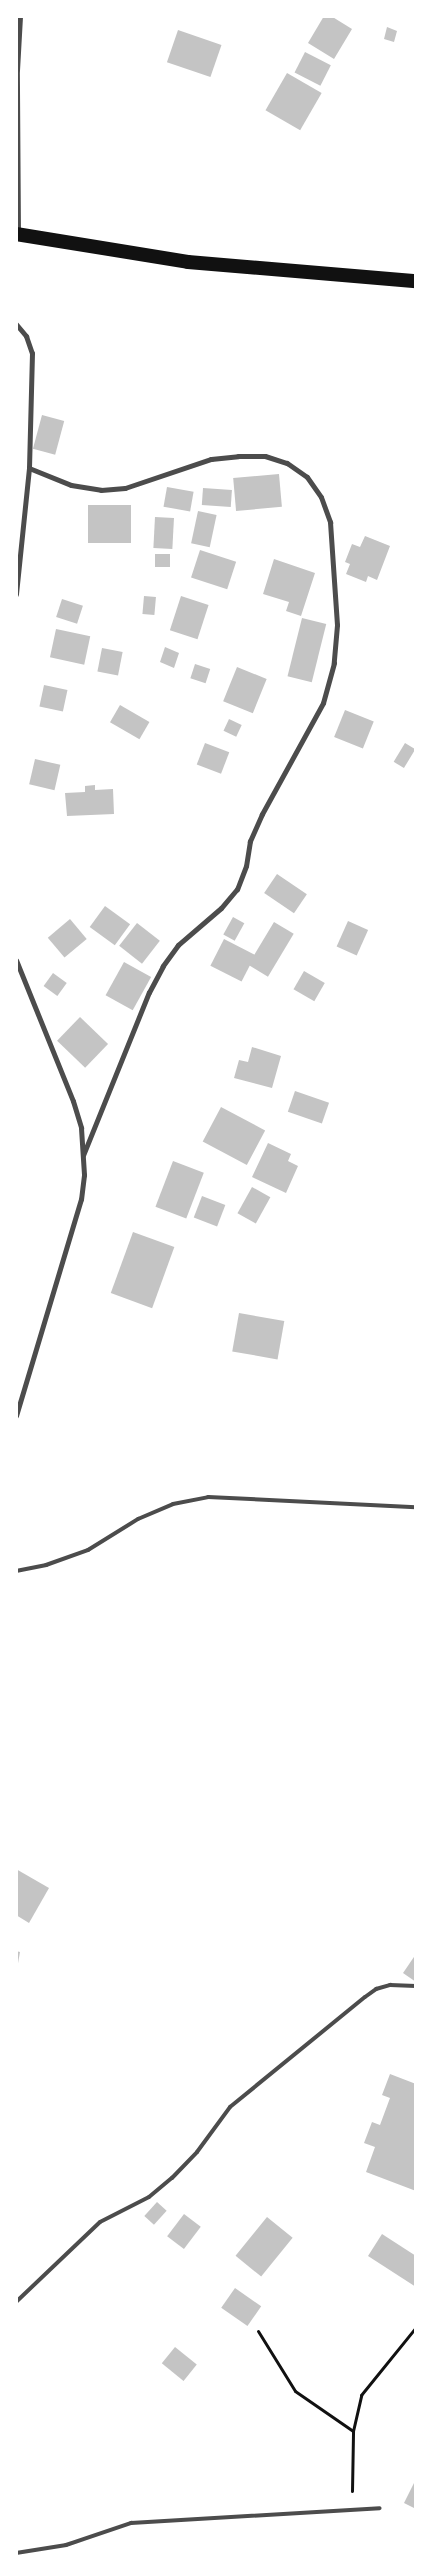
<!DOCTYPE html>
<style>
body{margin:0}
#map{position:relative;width:432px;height:2576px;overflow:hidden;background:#fff;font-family:Montserrat,sans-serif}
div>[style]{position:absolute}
.building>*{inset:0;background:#c4c4c4;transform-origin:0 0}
.path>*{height:3px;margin:-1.5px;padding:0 1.5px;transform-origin:1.5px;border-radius:1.5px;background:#111}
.service>*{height:4px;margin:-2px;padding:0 2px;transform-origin:2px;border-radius:2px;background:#4c4c4c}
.minor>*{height:5px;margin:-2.5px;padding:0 2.5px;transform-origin:2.5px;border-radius:2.5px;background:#4c4c4c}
.trunk>*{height:14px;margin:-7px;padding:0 7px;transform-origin:7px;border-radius:7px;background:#111}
span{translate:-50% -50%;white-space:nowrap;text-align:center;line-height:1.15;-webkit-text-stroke:4.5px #fff;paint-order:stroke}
.frame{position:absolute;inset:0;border:18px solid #fff;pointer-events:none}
</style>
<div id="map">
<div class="building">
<i style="clip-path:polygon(324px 16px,331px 16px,352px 29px,334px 59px,308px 43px)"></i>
<i style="clip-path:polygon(387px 27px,397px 31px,394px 42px,384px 39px)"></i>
<i style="left:178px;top:30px;width:46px;height:34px;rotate:19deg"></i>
<i style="left:305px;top:52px;width:29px;height:23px;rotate:27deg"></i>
<i style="left:287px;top:73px;width:40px;height:43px;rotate:30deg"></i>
<i style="left:42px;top:415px;width:23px;height:35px;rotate:15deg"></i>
<i style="left:279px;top:474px;width:33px;height:46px;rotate:85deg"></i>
<i style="left:167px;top:487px;width:27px;height:20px;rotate:10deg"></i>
<i style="left:203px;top:488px;width:29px;height:17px;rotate:4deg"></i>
<i style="left:88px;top:505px;width:43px;height:38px"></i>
<i style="left:198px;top:511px;width:19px;height:33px;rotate:12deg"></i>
<i style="left:155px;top:517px;width:19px;height:31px;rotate:3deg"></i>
<i style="clip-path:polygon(365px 536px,390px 546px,377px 580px,368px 576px,366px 582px,346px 574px,350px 564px,345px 562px,352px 544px,360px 547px)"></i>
<i style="left:200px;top:550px;width:38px;height:29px;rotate:18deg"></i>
<i style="left:155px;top:554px;width:15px;height:13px"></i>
<i style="clip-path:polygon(274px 559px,315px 573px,301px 616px,286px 611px,289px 602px,263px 594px)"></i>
<i style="left:144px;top:596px;width:12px;height:18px;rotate:5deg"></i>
<i style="left:181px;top:596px;width:29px;height:36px;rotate:18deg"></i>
<i style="left:62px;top:599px;width:22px;height:19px;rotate:18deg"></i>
<i style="left:302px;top:618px;width:25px;height:60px;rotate:14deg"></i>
<i style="left:56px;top:629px;width:35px;height:29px;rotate:12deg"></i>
<i style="clip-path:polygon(165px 647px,179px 653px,174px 668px,160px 662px)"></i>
<i style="left:102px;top:648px;width:21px;height:24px;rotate:11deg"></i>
<i style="left:195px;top:664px;width:16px;height:15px;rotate:18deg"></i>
<i style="left:237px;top:667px;width:32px;height:37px;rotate:22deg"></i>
<i style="left:44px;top:685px;width:24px;height:22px;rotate:12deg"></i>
<i style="left:120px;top:705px;width:34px;height:20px;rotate:30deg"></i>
<i style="left:345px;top:710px;width:31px;height:29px;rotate:22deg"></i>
<i style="left:229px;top:719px;width:14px;height:13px;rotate:25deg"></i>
<i style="left:205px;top:743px;width:26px;height:23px;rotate:21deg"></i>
<i style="left:405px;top:743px;width:12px;height:22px;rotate:31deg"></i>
<i style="left:35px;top:759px;width:26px;height:26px;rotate:13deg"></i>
<i style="clip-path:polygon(95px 785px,95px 790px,113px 789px,114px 814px,67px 816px,65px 793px,85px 792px,85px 786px)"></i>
<i style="left:277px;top:874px;width:36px;height:23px;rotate:34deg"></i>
<i style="left:105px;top:906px;width:31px;height:26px;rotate:36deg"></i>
<i style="left:233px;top:917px;width:13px;height:20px;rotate:29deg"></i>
<i style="left:70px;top:919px;width:26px;height:29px;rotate:50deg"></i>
<i style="left:348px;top:921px;width:22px;height:28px;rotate:24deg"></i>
<i style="left:274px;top:922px;width:23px;height:50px;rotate:31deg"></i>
<i style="left:137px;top:923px;width:29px;height:29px;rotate:38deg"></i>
<i style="left:224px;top:939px;width:35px;height:30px;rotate:27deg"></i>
<i style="left:124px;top:962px;width:31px;height:38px;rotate:29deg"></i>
<i style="left:304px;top:971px;width:24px;height:21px;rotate:30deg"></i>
<i style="left:53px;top:973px;width:17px;height:16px;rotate:36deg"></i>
<i style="left:80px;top:1017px;width:39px;height:33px;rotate:44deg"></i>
<i style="clip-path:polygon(252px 1047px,281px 1056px,272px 1088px,234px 1078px,239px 1060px,248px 1062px)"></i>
<i style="left:295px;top:1091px;width:36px;height:22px;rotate:19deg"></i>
<i style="left:221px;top:1107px;width:50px;height:39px;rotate:28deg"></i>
<i style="clip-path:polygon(268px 1143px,291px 1154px,288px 1161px,298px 1166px,286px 1193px,252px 1177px)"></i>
<i style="left:173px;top:1161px;width:33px;height:49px;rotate:21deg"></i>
<i style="left:252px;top:1187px;width:21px;height:30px;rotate:29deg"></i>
<i style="left:202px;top:1196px;width:25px;height:23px;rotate:21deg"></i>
<i style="left:133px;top:1232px;width:44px;height:65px;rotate:20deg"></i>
<i style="left:239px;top:1313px;width:46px;height:39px;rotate:10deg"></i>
<i style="clip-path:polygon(16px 1869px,49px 1888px,29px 1923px,16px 1915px)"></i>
<i style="clip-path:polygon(16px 1951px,20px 1952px,17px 1969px,16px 1969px)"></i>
<i style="clip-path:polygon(416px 1954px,416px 1982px,403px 1973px)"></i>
<i style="clip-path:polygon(390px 2074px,416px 2084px,416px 2191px,366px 2172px,375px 2147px,364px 2143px,372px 2122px,380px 2125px,390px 2098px,382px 2095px)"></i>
<i style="left:157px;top:2202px;width:13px;height:19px;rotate:42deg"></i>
<i style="left:184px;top:2214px;width:21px;height:28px;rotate:37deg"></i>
<i style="left:267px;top:2217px;width:33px;height:50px;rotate:39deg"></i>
<i style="clip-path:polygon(382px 2234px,416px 2256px,416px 2287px,368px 2256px)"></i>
<i style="left:235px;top:2288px;width:32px;height:24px;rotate:35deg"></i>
<i style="left:175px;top:2347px;width:28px;height:21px;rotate:39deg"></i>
<i style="clip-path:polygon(416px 2479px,416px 2509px,404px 2503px)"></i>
</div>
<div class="path">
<i style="left:258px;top:2331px;width:70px;rotate:58.3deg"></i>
<i style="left:295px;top:2391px;width:70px;rotate:34.6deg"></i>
<i style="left:352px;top:2491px;width:60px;rotate:-89deg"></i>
<i style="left:353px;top:2431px;width:37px;rotate:-77deg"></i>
<i style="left:361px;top:2395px;width:87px;rotate:-51deg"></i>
</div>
<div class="service">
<i style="left:16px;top:1571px;width:31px;rotate:-11deg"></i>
<i style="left:46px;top:1565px;width:45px;rotate:-19.7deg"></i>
<i style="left:88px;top:1550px;width:59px;rotate:-31.8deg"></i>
<i style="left:138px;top:1519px;width:38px;rotate:-23deg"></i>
<i style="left:173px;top:1504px;width:36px;rotate:-11deg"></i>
<i style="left:208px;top:1497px;width:208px;rotate:2.8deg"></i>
<i style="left:16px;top:2302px;width:116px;rotate:-43.6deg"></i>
<i style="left:100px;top:2222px;width:55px;rotate:-27deg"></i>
<i style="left:149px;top:2197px;width:30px;rotate:-40deg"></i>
<i style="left:172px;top:2178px;width:36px;rotate:-46deg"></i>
<i style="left:197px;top:2152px;width:56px;rotate:-53.7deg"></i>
<i style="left:230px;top:2107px;width:174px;rotate:-39.2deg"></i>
<i style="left:365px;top:1997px;width:14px;rotate:-36deg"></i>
<i style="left:376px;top:1989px;width:15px;rotate:-16deg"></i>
<i style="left:390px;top:1985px;width:26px;rotate:2deg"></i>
<i style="left:16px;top:2553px;width:51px;rotate:-9.1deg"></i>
<i style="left:66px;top:2545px;width:69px;rotate:-18.7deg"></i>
<i style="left:131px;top:2523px;width:249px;rotate:-3.4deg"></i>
</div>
<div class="minor">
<i style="left:18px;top:233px;width:163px;rotate:-90.4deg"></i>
<i style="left:17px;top:70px;width:54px;rotate:-86.8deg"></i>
<i style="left:16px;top:324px;width:16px;rotate:50deg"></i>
<i style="left:26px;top:336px;width:18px;rotate:71deg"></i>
<i style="left:32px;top:353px;width:115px;rotate:91.5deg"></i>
<i style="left:29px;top:468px;width:127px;rotate:95.9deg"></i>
<i style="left:29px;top:468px;width:45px;rotate:22deg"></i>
<i style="left:71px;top:485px;width:30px;rotate:9deg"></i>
<i style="left:101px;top:490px;width:24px;rotate:-5deg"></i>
<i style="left:125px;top:488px;width:91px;rotate:-18.6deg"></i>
<i style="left:211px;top:459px;width:27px;rotate:-6deg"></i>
<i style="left:238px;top:456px;width:27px"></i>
<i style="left:265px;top:456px;width:23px;rotate:18deg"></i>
<i style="left:287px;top:463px;width:24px;rotate:35deg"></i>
<i style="left:307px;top:477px;width:24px;rotate:55deg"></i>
<i style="left:321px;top:497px;width:27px;rotate:70deg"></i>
<i style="left:330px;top:522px;width:103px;rotate:86.1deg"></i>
<i style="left:337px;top:625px;width:38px;rotate:95deg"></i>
<i style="left:334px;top:663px;width:41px;rotate:105.4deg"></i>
<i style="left:323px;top:703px;width:127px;rotate:118.8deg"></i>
<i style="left:262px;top:814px;width:30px;rotate:114deg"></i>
<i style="left:250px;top:841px;width:25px;rotate:99deg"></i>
<i style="left:246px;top:866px;width:25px;rotate:111deg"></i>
<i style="left:237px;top:889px;width:25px;rotate:130deg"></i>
<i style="left:221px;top:908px;width:57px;rotate:139.3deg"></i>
<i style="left:178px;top:945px;width:26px;rotate:126deg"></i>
<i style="left:163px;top:966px;width:30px;rotate:118deg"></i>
<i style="left:149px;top:992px;width:176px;rotate:112deg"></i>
<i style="left:16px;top:960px;width:152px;rotate:68deg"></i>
<i style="left:73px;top:1101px;width:28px;rotate:73deg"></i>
<i style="left:81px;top:1128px;width:47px;rotate:86.3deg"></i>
<i style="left:84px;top:1175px;width:24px;rotate:97deg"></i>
<i style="left:81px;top:1199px;width:226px;rotate:106.7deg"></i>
</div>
<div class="trunk">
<i style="left:16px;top:234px;width:174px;rotate:9.2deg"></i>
<i style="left:188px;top:262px;width:229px;rotate:4.8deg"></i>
</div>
<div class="frame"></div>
</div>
